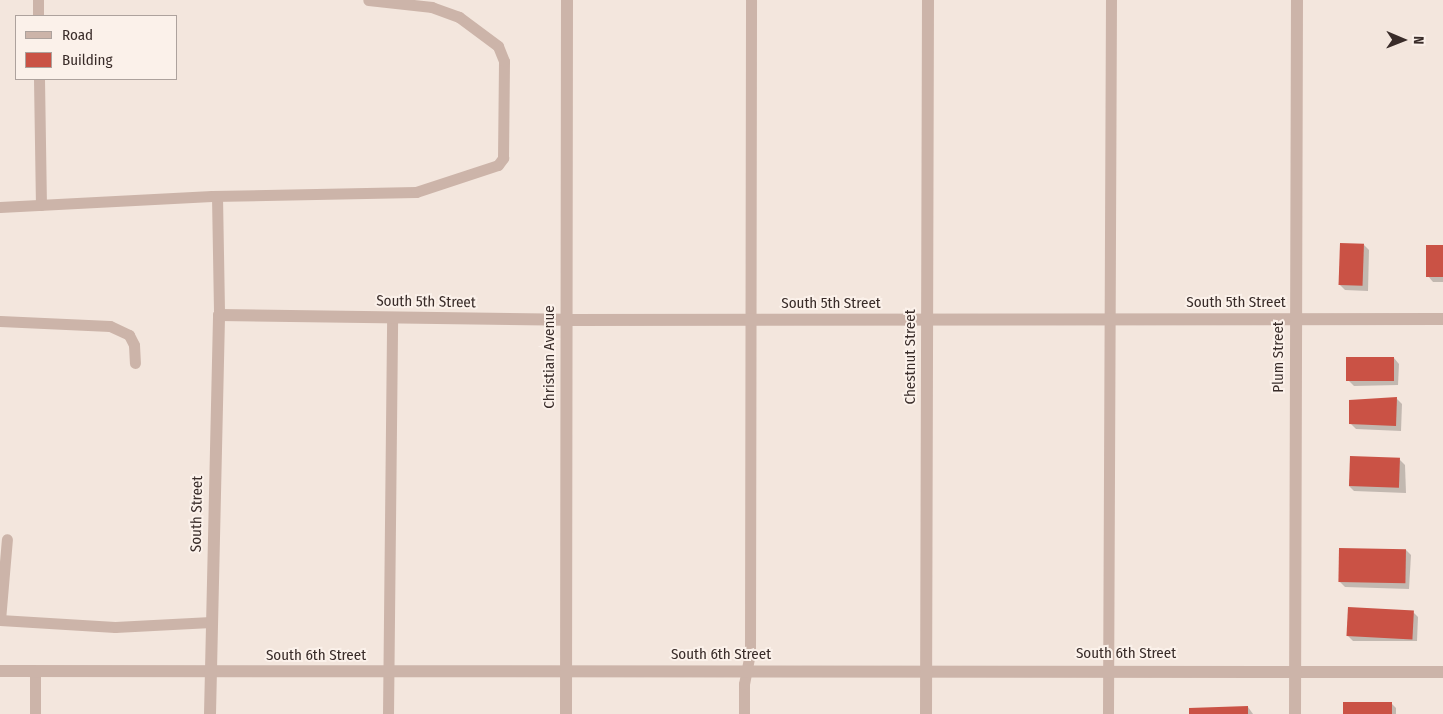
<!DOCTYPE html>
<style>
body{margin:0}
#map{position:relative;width:1443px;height:714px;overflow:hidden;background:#f3e6dd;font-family:"Fira Sans Condensed",sans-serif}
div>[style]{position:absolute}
.shadow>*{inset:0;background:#0003}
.building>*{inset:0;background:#ca5245;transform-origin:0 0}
.lane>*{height:11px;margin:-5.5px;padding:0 5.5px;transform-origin:5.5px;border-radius:5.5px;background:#ccb4a9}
.street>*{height:12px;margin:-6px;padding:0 6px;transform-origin:6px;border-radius:6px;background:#ccb4a9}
span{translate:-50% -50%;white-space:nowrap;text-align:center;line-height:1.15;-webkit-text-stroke:4px #fbf1ea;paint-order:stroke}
.street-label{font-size:15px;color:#392c29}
.legend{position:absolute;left:15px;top:15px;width:162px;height:65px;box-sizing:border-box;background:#fbf1ea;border:1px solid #ada29d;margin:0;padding:6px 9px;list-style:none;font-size:15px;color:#392c29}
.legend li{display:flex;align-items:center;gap:10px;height:25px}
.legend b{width:25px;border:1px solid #ada29d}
.north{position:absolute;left:1378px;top:15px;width:50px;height:50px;-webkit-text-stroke:4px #fbf1ea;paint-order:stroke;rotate:91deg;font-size:14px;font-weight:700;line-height:20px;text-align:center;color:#392c29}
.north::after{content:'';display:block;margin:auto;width:18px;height:22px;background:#392c29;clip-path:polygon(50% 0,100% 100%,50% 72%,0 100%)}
</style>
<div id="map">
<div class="shadow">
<i style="clip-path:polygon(1364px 245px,1369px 250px,1368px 291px,1345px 290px,1340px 285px)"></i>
<i style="clip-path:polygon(1443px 247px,1443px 282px,1433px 282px,1428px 276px)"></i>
<i style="clip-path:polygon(1394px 358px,1399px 364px,1398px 385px,1354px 386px,1349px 381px)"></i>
<i style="clip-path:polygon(1397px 399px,1402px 404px,1401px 431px,1356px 429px,1350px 423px)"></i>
<i style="clip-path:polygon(1400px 460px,1405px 465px,1406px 493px,1354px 491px,1349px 486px)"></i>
<i style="clip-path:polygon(1406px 550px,1411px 555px,1409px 589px,1345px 587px,1340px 582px)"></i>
<i style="clip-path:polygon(1349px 608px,1413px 612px,1418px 617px,1417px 641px,1353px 641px,1348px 636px)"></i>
<i style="clip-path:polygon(1391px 703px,1396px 708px,1396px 714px,1345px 714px)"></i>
<i style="clip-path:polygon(1248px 707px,1253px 714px,1190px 714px)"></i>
</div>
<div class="building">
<i style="left:1340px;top:243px;width:24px;height:42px;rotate:2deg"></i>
<i style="left:1443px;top:245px;width:32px;height:17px;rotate:90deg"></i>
<i style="left:1346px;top:357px;width:48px;height:24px"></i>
<i style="clip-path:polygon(1397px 397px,1396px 426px,1349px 424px,1349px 400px)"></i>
<i style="left:1350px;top:456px;width:50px;height:30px;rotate:2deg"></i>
<i style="left:1339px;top:548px;width:67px;height:34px;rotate:1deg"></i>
<i style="left:1348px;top:607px;width:66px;height:29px;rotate:3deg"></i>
<i style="left:1343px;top:702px;width:49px;height:12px"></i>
<i style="clip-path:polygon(1248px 706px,1248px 714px,1189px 714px,1189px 708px)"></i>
</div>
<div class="lane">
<i style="left:38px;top:0;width:16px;rotate:90deg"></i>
<i style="left:39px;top:79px;width:126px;rotate:89.1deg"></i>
<i style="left:217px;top:196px;width:119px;rotate:89deg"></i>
<i style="left:0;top:207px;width:212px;rotate:-3deg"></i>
<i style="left:212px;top:196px;width:204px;rotate:-1.1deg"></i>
<i style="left:416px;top:192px;width:86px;rotate:-18.2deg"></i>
<i style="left:498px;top:165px;width:9px;rotate:-54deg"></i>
<i style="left:503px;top:158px;width:97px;rotate:-89.4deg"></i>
<i style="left:504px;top:61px;width:16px;rotate:-112deg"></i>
<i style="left:498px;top:46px;width:49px;rotate:-143.4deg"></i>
<i style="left:459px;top:17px;width:29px;rotate:-160deg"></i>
<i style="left:432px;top:7px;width:64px;rotate:-173.8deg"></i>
<i style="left:0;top:321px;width:110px;rotate:2.6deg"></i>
<i style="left:110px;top:326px;width:21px;rotate:25deg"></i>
<i style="left:129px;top:335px;width:11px;rotate:63deg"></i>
<i style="left:134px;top:345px;width:18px;rotate:87deg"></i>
<i style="left:0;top:620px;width:115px;rotate:3.5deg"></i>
<i style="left:115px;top:627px;width:96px;rotate:-3deg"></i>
<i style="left:0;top:620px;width:81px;rotate:-85.1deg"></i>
<i style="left:35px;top:714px;width:43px;rotate:-90deg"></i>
<i style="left:388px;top:714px;width:396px;rotate:-89.4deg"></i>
<i style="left:744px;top:714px;width:30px;rotate:-90deg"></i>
<i style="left:744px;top:684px;width:31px;rotate:-79deg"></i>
<i style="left:750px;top:654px;width:654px;rotate:-89.91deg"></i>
<i style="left:1108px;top:714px;width:714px;rotate:-89.76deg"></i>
</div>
<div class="street">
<i style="left:0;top:671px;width:1443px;rotate:0.04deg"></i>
<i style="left:210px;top:714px;width:399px;rotate:-88.7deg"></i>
<i style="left:219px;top:315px;width:348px;rotate:0.8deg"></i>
<i style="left:567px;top:320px;width:876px;rotate:-0.07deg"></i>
<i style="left:566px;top:714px;width:714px;rotate:-89.92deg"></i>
<i style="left:926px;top:714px;width:714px;rotate:-89.84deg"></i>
<i style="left:1295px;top:714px;width:714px;rotate:-89.84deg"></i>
</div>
<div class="street-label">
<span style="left:426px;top:302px;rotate:1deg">South 5th Street</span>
<span style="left:1236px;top:303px">South 5th Street</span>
<span style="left:831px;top:304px">South 5th Street</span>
<span style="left:550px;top:357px;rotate:-90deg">Christian Avenue</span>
<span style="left:911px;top:357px;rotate:-90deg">Chestnut Street</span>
<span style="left:1279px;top:357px;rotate:-90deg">Plum Street</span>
<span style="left:197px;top:514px;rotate:-89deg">South Street</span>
<span style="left:1126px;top:654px">South 6th Street</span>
<span style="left:721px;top:655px">South 6th Street</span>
<span style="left:316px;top:656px">South 6th Street</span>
</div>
<ul class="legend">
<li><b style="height:6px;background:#ccb4a9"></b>Road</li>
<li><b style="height:14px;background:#ca5245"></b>Building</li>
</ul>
<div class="north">N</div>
</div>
